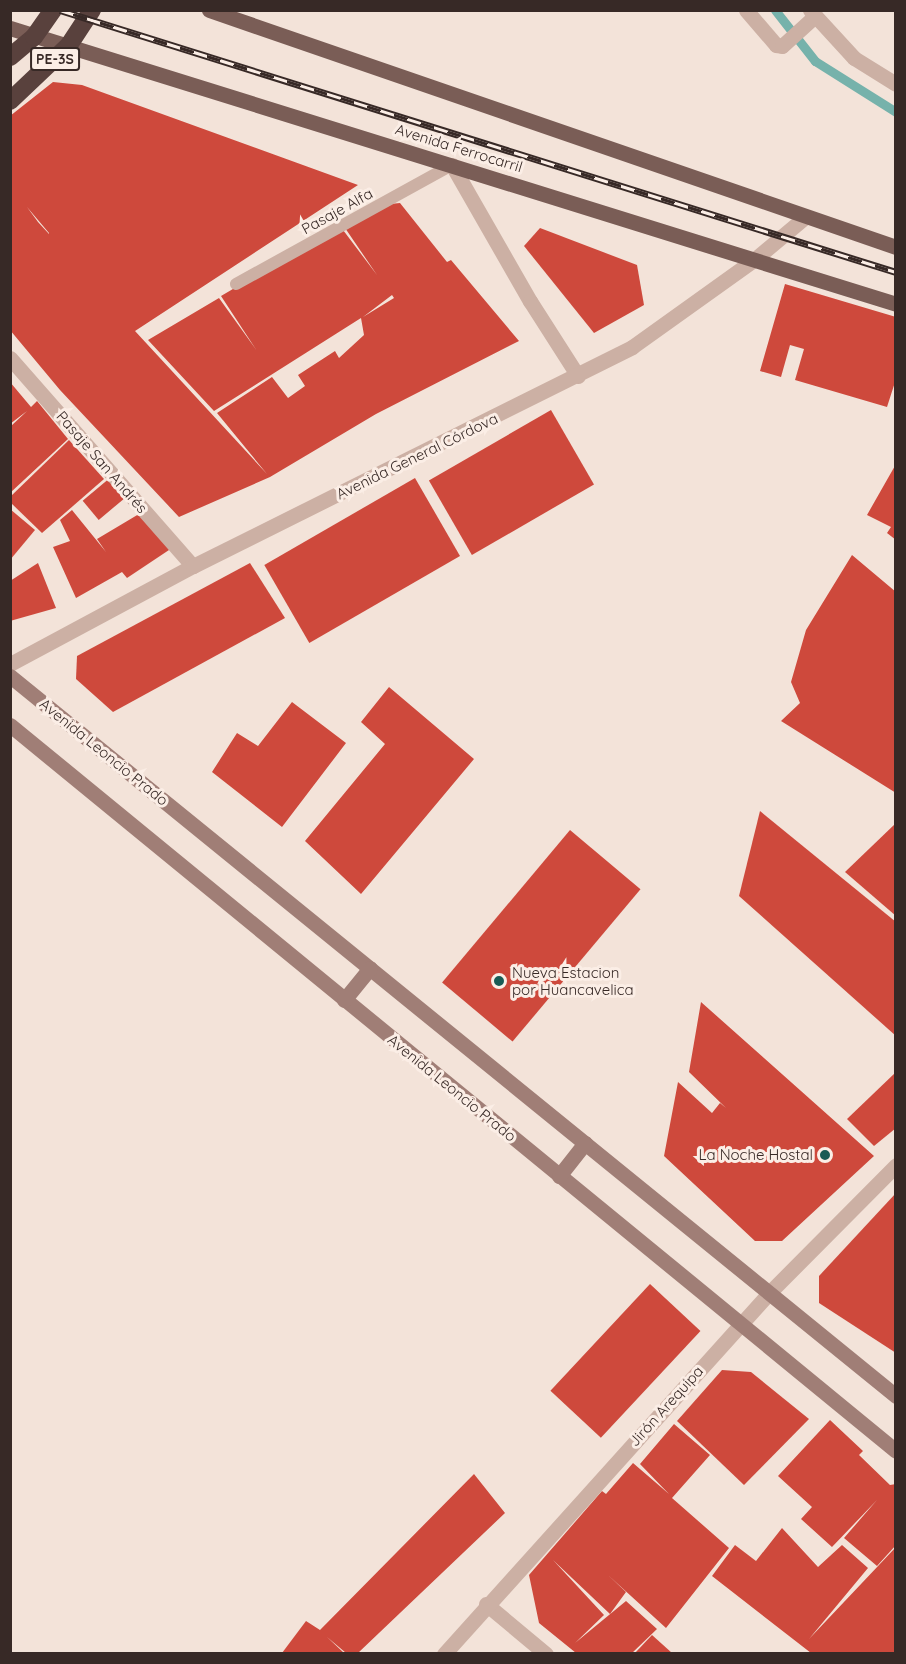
<!DOCTYPE html>
<meta charset="utf-8">
<style>
body{margin:0}
#map{position:relative;width:906px;height:1664px;overflow:hidden;background:#f3e3d9;font-family:Quicksand,sans-serif}
div>[style]{position:absolute}
.stream>*{height:9px;margin:-4.5px;padding:0 4.5px;transform-origin:4.5px;border-radius:4.5px;background:#76b2ab}
.building>*{inset:0;background:#ce493c;transform-origin:0 0}
.lane>*{height:12px;margin:-6px;padding:0 6px;transform-origin:6px;border-radius:6px;background:#ccb0a4}
.street>*{height:15px;margin:-7.5px;padding:0 7.5px;transform-origin:7.5px;border-radius:7.5px;background:#ccb0a4}
.secondary>*{height:15px;margin:-7.5px;padding:0 7.5px;transform-origin:7.5px;border-radius:7.5px;background:#a07e76}
.primary>*{height:15px;margin:-7.5px;padding:0 7.5px;transform-origin:7.5px;border-radius:7.5px;background:#7a5d56}
.highway>*{height:18px;margin:-9px;padding:0 9px;transform-origin:9px;border-radius:9px;background:#59413d}
.rail>*{height:7px;margin-top:-3.5px;transform-origin:0;background:repeating-linear-gradient(90deg,#fbeee6 0 14px,#372926 0 28px);box-sizing:border-box;border-block:2px solid #372926}
.dots>*{width:16px;height:16px;translate:-50% -50%;box-sizing:border-box;border:3px solid #fbeee6;border-radius:50%}
span{translate:-50% -50%;white-space:nowrap;text-align:center;line-height:1.15;-webkit-text-stroke:6px #fbeee6;paint-order:stroke}
.shield-label span{padding:2px 4px;background:#fbeee6;border:2px solid;border-radius:4px;-webkit-text-stroke-width:0}
.shield-label{font-size:14px;color:#372926;font-weight:700}
.street-label{font-size:15px;color:#372926}
.poi-label{font-size:15px;color:#372926}
.left{translate:0 -50%;text-align:left}
.right{translate:-100% -50%;text-align:right}
.frame{position:absolute;inset:0;border:12px solid #372926;pointer-events:none}
</style>
<div id="map">
<div class="stream">
<i style="left:775px;top:10px;width:65px;rotate:51.9deg"></i>
<i style="left:815px;top:61px;width:96px;rotate:32.2deg"></i>
</div>
<div class="building">
<i style="clip-path:polygon(evenodd,53px 82px,82px 85px,358px 185px,135px 331px,267px 474px,217px 413px,272px 377px,288px 398px,305px 386px,298px 375px,335px 351px,339px 358px,364px 335px,361px 318px,214px 411px,148px 340px,219px 298px,257px 351px,221px 296px,340px 226px,377px 275px,343px 225px,380px 205px,400px 203px,447px 262px,451px 260px,519px 341px,376px 414px,270px 477px,179px 517px,60px 390px,10px 330px,10px 116px,53px 82px,27px 207px,49px 233px,49px 234px,38px 222px,27px 207px,53px 82px,392px 295px,394px 298px,363px 317px,392px 295px)"></i>
<i style="clip-path:polygon(540px 228px,637px 265px,644px 305px,594px 333px,524px 246px)"></i>
<i style="clip-path:polygon(785px 284px,896px 317px,896px 379px,887px 407px,795px 380px,804px 349px,790px 345px,781px 377px,760px 371px)"></i>
<i style="clip-path:polygon(10px 382px,31px 407px,37px 401px,68px 439px,10px 493px,10px 427px,27px 411px,10px 424px)"></i>
<i style="left:551px;top:410px;width:86px;height:141px;rotate:60deg"></i>
<i style="clip-path:polygon(69px 440px,104px 479px,42px 533px,10px 502px,10px 497px)"></i>
<i style="clip-path:polygon(896px 464px,896px 540px,887px 533px,891px 527px,867px 515px)"></i>
<i style="left:111px;top:477px;width:25px;height:37px;rotate:50deg"></i>
<i style="left:415px;top:478px;width:90px;height:174px;rotate:60deg"></i>
<i style="clip-path:polygon(10px 509px,35px 530px,10px 560px)"></i>
<i style="clip-path:polygon(72px 510px,106px 552px,97px 539px,144px 511px,175px 546px,127px 578px,122px 572px,76px 598px,53px 547px,70px 541px,60px 520px)"></i>
<i style="clip-path:polygon(852px 555px,896px 592px,896px 793px,781px 721px,800px 703px,791px 682px,806px 630px)"></i>
<i style="clip-path:polygon(38px 563px,56px 608px,10px 621px,10px 581px)"></i>
<i style="clip-path:polygon(250px 563px,285px 618px,113px 712px,76px 679px,77px 656px)"></i>
<i style="clip-path:polygon(389px 687px,474px 759px,361px 894px,305px 841px,385px 744px,361px 722px)"></i>
<i style="clip-path:polygon(292px 702px,346px 743px,282px 827px,212px 772px,237px 733px,258px 746px)"></i>
<i style="clip-path:polygon(760px 811px,896px 922px,896px 1036px,739px 896px)"></i>
<i style="clip-path:polygon(896px 823px,896px 916px,845px 872px)"></i>
<i style="left:570px;top:830px;width:92px;height:199px;rotate:40deg"></i>
<i style="clip-path:polygon(701px 1002px,874px 1156px,782px 1241px,755px 1241px,664px 1156px,678px 1082px,712px 1113px,720px 1103px,726px 1108px,689px 1072px)"></i>
<i style="clip-path:polygon(896px 1072px,896px 1128px,874px 1146px,847px 1119px)"></i>
<i style="clip-path:polygon(896px 1193px,896px 1353px,819px 1303px,819px 1276px)"></i>
<i style="left:650px;top:1284px;width:69px;height:146px;rotate:43deg"></i>
<i style="clip-path:polygon(722px 1370px,751px 1372px,809px 1419px,744px 1485px,677px 1421px)"></i>
<i style="clip-path:polygon(830px 1420px,863px 1451px,859px 1455px,890px 1485px,896px 1484px,896px 1545px,877px 1566px,844px 1538px,877px 1500px,832px 1547px,801px 1519px,812px 1507px,778px 1476px)"></i>
<i style="clip-path:polygon(674px 1424px,710px 1455px,672px 1498px,729px 1548px,666px 1628px,608px 1575px,626px 1592px,610px 1614px,553px 1560px,604px 1615px,575px 1643px,626px 1601px,657px 1629px,632px 1653px,576px 1653px,539px 1623px,529px 1575px,602px 1491px,606px 1494px,633px 1463px,669px 1494px,640px 1464px)"></i>
<i style="clip-path:polygon(474px 1474px,505px 1513px,358px 1653px,346px 1653px,327px 1637px,344px 1653px,282px 1653px,306px 1621px,320px 1630px)"></i>
<i style="clip-path:polygon(782px 1528px,818px 1567px,842px 1545px,868px 1568px,809px 1639px,896px 1547px,896px 1653px,811px 1653px,712px 1576px,735px 1545px,756px 1561px)"></i>
<i style="clip-path:polygon(652px 1635px,672px 1653px,635px 1653px)"></i>
</div>
<div class="lane">
<i style="left:236px;top:284px;width:247px;rotate:-28.9deg"></i>
</div>
<div class="street">
<i style="left:746px;top:10px;width:46px;rotate:49.4deg"></i>
<i style="left:776px;top:45px;width:6px;rotate:9deg"></i>
<i style="left:782px;top:46px;width:45px;rotate:-42.3deg"></i>
<i style="left:810px;top:10px;width:65px;rotate:47.5deg"></i>
<i style="left:854px;top:58px;width:49px;rotate:31.8deg"></i>
<i style="left:452px;top:165px;width:157px;rotate:60.2deg"></i>
<i style="left:530px;top:301px;width:89px;rotate:57.4deg"></i>
<i style="left:10px;top:358px;width:277px;rotate:48.7deg"></i>
<i style="left:10px;top:664px;width:208px;rotate:-28.2deg"></i>
<i style="left:193px;top:566px;width:491px;rotate:-26.5deg"></i>
<i style="left:632px;top:347px;width:151px;rotate:-35.6deg"></i>
<i style="left:755px;top:259px;width:65px;rotate:-40deg"></i>
<i style="left:486px;top:1604px;width:78px;rotate:39.8deg"></i>
<i style="left:444px;top:1654px;width:486px;rotate:-48deg"></i>
<i style="left:769px;top:1293px;width:180px;rotate:-45.2deg"></i>
</div>
<div class="secondary">
<i style="left:10px;top:676px;width:1142px;rotate:39.1deg"></i>
<i style="left:10px;top:725px;width:1145px;rotate:39.33deg"></i>
<i style="left:344px;top:1000px;width:41px;rotate:-50.9deg"></i>
<i style="left:559px;top:1176px;width:42px;rotate:-51.8deg"></i>
</div>
<div class="primary">
<i style="left:209px;top:10px;width:727px;rotate:19.03deg"></i>
<i style="left:10px;top:28px;width:928px;rotate:17.3deg"></i>
</div>
<div class="highway">
<i style="left:10px;top:57px;width:31px;rotate:-40deg"></i>
<i style="left:34px;top:37px;width:33px;rotate:-55deg"></i>
<i style="left:10px;top:101px;width:81px;rotate:-43.5deg"></i>
<i style="left:69px;top:45px;width:42px;rotate:-56.7deg"></i>
</div>
<div class="rail">
<i style="left:60px;top:10px;width:876px;rotate:17.4deg"></i>
</div>
<div class="dots">
<i style="left:499px;top:981px;background:#195b55"></i>
<i style="left:825px;top:1155px;background:#195b55"></i>
</div>
<div class="shield-label">
<span style="left:55px;top:59px">PE-3S</span>
</div>
<div class="street-label">
<span style="left:459px;top:148px;rotate:17deg">Avenida Ferrocarril</span>
<span style="left:337px;top:211px;rotate:-29deg">Pasaje Alfa</span>
<span style="left:417px;top:456px;rotate:-26deg">Avenida General Córdova</span>
<span style="left:102px;top:462px;rotate:49deg">Pasaje San Andrés</span>
<span style="left:104px;top:752px;rotate:39deg">Avenida Leoncio Prado</span>
<span style="left:452px;top:1088px;rotate:39deg">Avenida Leoncio Prado</span>
<span style="left:666px;top:1406px;rotate:-48deg">Jirón Arequipa</span>
</div>
<div class="poi-label">
<span class="left" style="left:512px;top:981px">Nueva Estacion<br>por Huancavelica</span>
<span class="right" style="left:813px;top:1155px">La Noche Hostal</span>
</div>
<div class="frame"></div>
</div>
